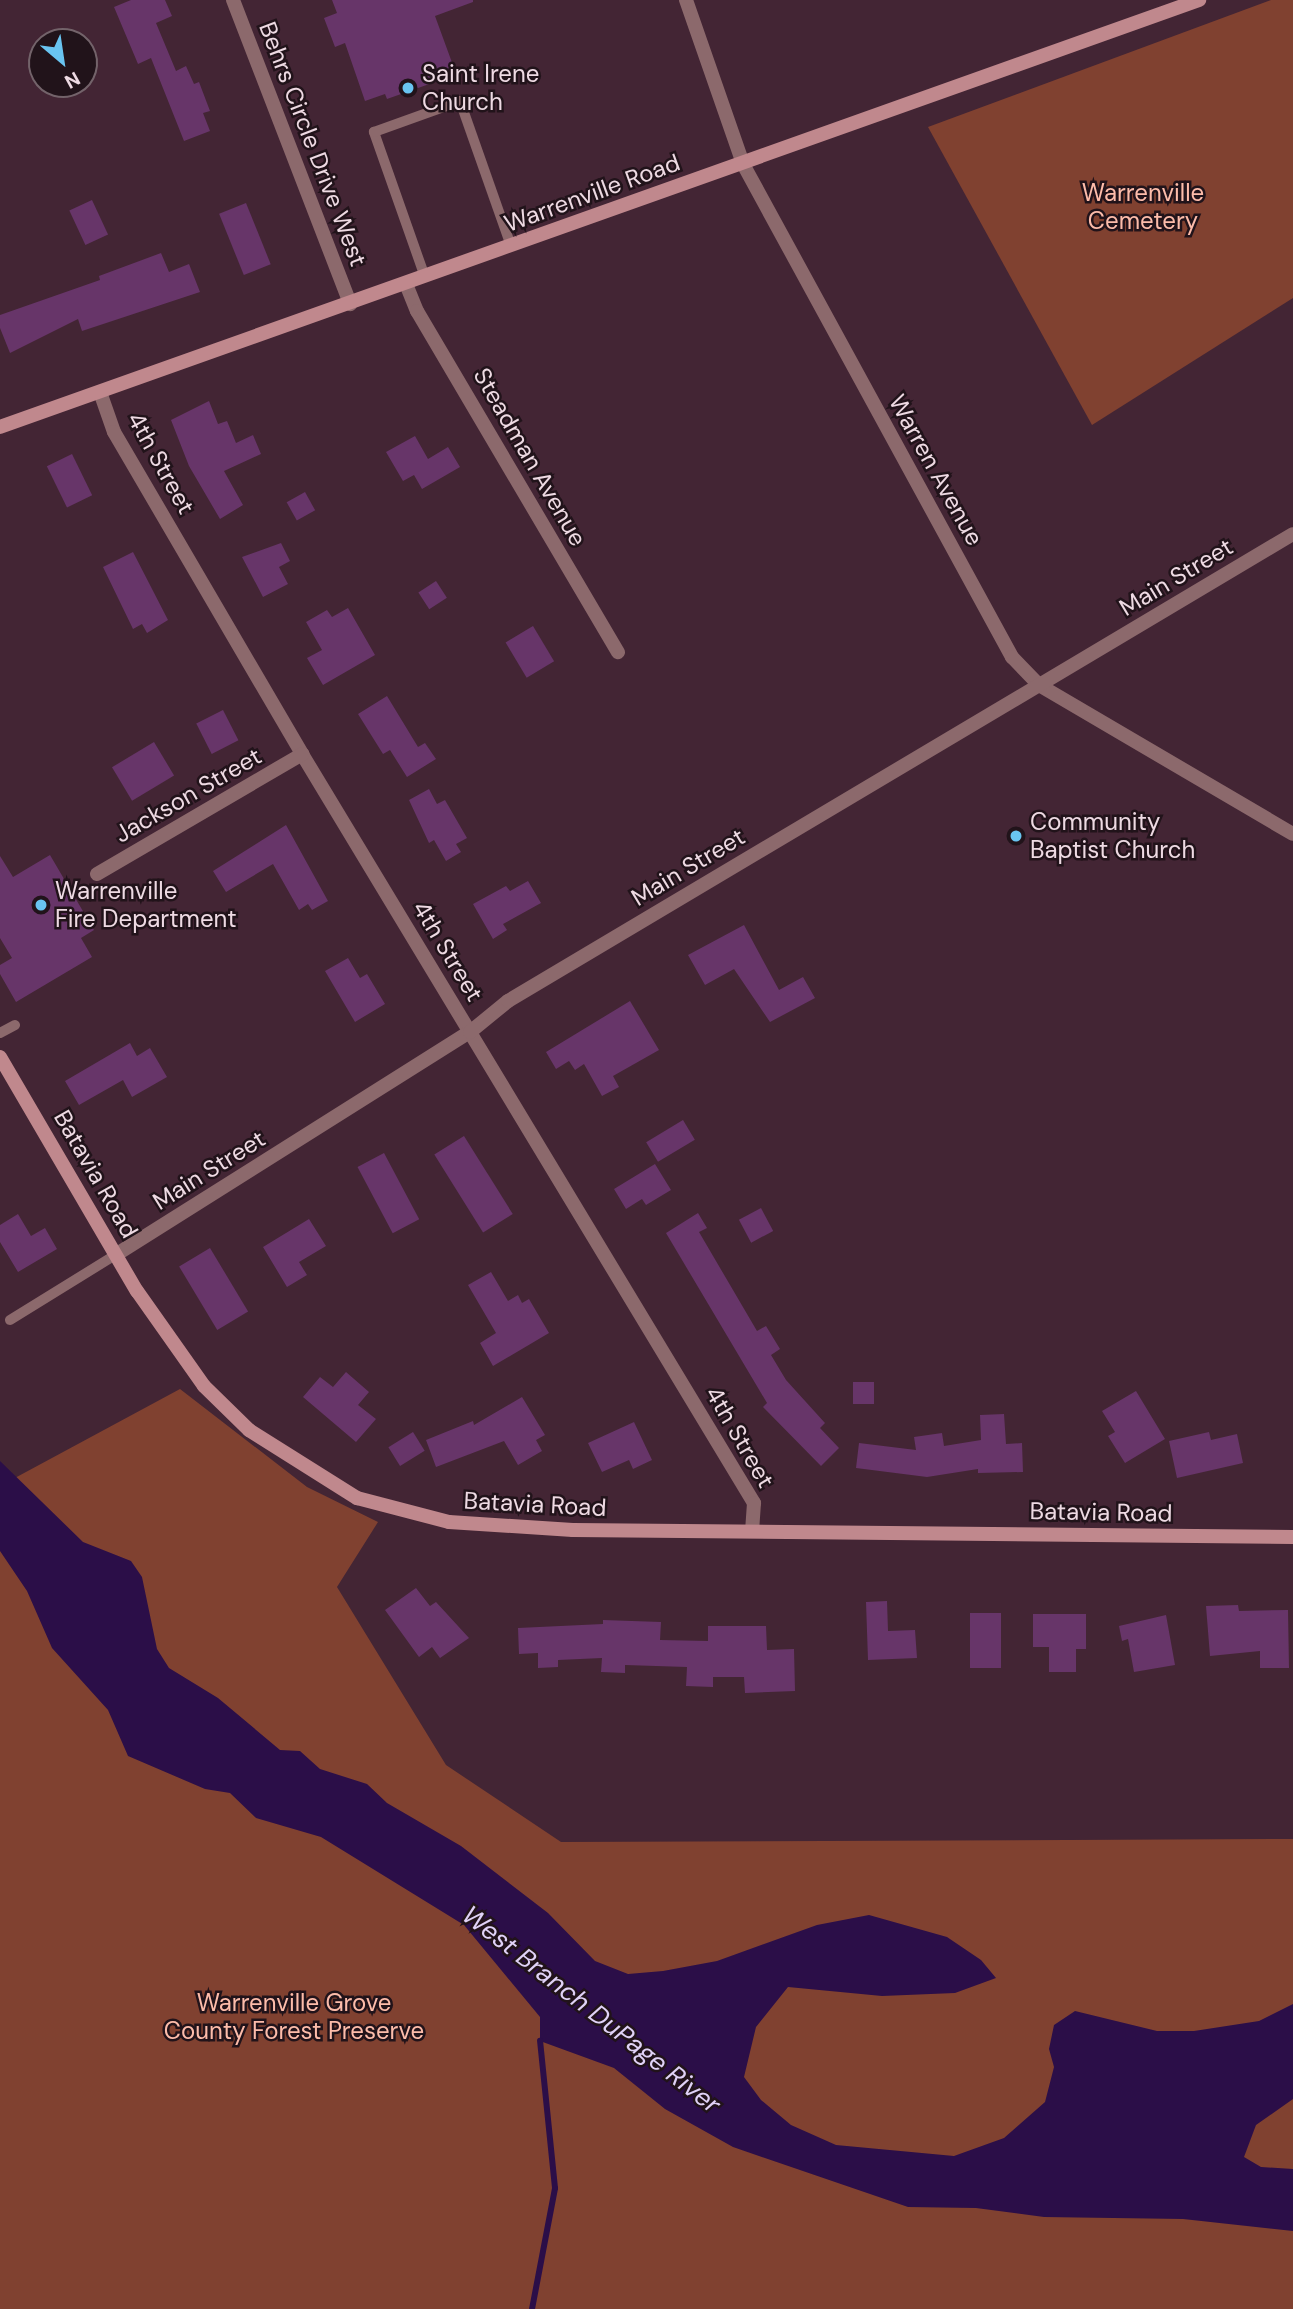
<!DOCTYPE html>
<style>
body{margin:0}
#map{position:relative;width:1293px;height:2309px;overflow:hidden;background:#432534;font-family:"DM Sans",sans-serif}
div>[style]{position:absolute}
.green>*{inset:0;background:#804130}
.water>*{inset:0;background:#2b0e48}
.stream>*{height:6px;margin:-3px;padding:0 3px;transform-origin:3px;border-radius:3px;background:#2b0e48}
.building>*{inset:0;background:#673569;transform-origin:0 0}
.lane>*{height:10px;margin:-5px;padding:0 5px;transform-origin:5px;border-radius:5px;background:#8c696c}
.street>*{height:14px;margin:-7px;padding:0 7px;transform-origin:7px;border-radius:7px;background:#8c696c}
.secondary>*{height:14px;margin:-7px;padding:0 7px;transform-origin:7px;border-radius:7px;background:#c0888d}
.dots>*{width:19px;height:19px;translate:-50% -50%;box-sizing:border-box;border:4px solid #21131a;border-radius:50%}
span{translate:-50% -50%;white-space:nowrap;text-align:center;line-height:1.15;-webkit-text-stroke:5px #21131a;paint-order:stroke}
.poi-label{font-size:24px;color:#eedae3}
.left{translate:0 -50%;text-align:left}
.street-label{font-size:24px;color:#eedae3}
.park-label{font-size:24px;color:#fdbcaa}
.water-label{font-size:26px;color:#e0d2f7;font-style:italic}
.north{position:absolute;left:28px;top:28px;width:70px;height:70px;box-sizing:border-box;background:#21131a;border:2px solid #73636a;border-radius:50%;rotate:151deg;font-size:19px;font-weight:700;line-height:28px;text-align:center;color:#eedae3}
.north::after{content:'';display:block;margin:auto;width:24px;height:32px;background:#69c4f1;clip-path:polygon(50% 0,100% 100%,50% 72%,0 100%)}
</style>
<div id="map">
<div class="green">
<i style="clip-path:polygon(1271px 0,1293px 0,1293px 298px,1092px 425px,928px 127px)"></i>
<i style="clip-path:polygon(180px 1389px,307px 1487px,378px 1522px,337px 1587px,446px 1765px,561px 1842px,1293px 1839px,1293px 2309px,0 2309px,0 1486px)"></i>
</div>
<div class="water">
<i style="clip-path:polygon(0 1461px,83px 1542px,131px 1561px,142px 1577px,157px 1649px,169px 1668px,218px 1698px,280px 1750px,300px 1751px,320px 1769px,367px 1784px,387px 1803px,461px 1846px,548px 1913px,595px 1961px,628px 1974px,663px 1971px,717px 1961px,817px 1925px,869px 1915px,947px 1937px,981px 1960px,996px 1978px,955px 1993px,882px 1996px,788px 1987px,756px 2027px,744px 2077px,761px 2100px,791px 2125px,836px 2145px,954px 2156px,1004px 2138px,1045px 2102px,1054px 2067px,1049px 2049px,1054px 2025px,1075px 2011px,1157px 2031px,1194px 2031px,1259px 2021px,1293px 2004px,1293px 2099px,1256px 2125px,1244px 2157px,1261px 2167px,1293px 2169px,1293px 2231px,1183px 2219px,1044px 2217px,976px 2208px,908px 2207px,733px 2147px,665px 2109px,614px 2068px,540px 2041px,540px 2017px,464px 1925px,321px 1837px,256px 1818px,230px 1793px,205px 1789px,128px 1756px,108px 1710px,52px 1648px,27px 1591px,0 1551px)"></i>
</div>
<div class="stream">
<i style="left:532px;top:2309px;width:123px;rotate:-79.2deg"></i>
<i style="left:555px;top:2188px;width:148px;rotate:-95.8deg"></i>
</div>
<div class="building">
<i style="clip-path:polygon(131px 0,165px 0,172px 16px,156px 23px,176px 71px,186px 66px,194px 84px,199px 82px,210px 111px,203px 113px,210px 131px,184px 141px,151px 58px,138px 64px,114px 7px)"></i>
<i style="clip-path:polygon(332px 0,473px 0,473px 2px,435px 16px,454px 68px,433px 76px,435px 82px,387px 99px,385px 94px,365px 101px,345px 43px,335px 47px,324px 18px,337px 13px)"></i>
<i style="left:92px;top:200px;width:38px;height:25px;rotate:65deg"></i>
<i style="left:246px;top:203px;width:66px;height:29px;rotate:68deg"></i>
<i style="clip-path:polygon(161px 253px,169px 272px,189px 264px,200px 292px,82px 331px,78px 319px,10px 353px,0 328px,0 315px,100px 280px,99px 276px)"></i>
<i style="clip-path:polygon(209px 401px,218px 424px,227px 421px,236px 443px,253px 435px,261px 454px,224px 471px,243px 505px,220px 519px,189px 466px,171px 420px)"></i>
<i style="clip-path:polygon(415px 436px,428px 459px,448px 447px,460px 467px,422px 489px,414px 475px,403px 481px,386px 452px)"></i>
<i style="left:72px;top:454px;width:46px;height:28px;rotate:64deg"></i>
<i style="left:305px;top:492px;width:21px;height:21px;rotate:61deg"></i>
<i style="clip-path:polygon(281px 543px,290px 561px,279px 567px,288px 584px,263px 597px,242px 557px)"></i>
<i style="clip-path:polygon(133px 552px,168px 620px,147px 633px,142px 624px,133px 629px,103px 567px)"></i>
<i style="left:436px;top:581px;width:20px;height:21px;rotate:57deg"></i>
<i style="clip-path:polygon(348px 608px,375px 655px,323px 685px,307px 658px,322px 650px,306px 622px,327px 610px,332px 617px)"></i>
<i style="left:533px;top:626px;width:41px;height:32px;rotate:59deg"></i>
<i style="clip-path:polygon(387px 696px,418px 747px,425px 743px,436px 759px,407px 777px,390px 750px,383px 754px,358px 714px)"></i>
<i style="left:223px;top:710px;width:34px;height:30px;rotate:63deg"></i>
<i style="left:154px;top:742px;width:39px;height:49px;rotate:59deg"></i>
<i style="clip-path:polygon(429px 789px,437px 804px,445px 800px,467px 838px,456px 844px,461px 852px,446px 861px,434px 840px,429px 843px,409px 800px)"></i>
<i style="clip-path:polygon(286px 825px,328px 901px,312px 910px,308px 904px,299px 910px,273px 864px,226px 892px,213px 871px)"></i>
<i style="clip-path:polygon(50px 855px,94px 930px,81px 938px,92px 957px,16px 1002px,0 974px,0 965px,12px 958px,0 938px,0 856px,13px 877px)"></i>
<i style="clip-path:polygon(528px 881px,541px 903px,503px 924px,507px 930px,493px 939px,473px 904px,506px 886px,510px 891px)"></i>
<i style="clip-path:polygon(744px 925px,779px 990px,803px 977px,815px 998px,770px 1022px,734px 969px,705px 985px,688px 955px)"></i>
<i style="clip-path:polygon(348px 958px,360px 978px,367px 974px,385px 1004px,355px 1022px,325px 971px)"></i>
<i style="clip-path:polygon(630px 1001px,659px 1050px,613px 1076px,619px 1087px,602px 1096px,584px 1064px,575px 1070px,569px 1061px,556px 1069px,546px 1052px)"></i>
<i style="clip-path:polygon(130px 1043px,137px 1056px,150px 1048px,167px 1077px,132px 1097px,123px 1080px,79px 1105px,65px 1081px)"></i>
<i style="left:683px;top:1120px;width:23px;height:43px;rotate:59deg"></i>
<i style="left:464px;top:1136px;width:92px;height:35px;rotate:58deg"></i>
<i style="left:384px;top:1153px;width:75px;height:30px;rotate:62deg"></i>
<i style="clip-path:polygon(655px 1164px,671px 1190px,646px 1205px,642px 1199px,626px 1209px,614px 1189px)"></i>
<i style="left:761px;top:1208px;width:26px;height:25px;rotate:62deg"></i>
<i style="clip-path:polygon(698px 1213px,707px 1228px,699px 1232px,757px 1331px,766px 1326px,780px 1349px,771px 1355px,786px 1380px,825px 1423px,820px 1428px,839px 1448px,821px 1466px,763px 1407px,767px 1403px,666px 1233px)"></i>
<i style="clip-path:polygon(18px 1214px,31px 1236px,45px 1228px,57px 1249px,18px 1272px,0 1242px,0 1225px)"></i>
<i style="clip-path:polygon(309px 1219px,326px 1246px,299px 1262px,307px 1275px,287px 1287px,263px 1247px)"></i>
<i style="left:210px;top:1248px;width:74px;height:36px;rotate:59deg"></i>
<i style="clip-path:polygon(491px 1272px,508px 1301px,518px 1295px,522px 1303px,529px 1299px,549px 1333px,493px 1366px,480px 1343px,496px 1333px,468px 1285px)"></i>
<i style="clip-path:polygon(346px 1372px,369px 1392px,358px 1405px,376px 1419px,356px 1442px,303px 1397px,320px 1377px,333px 1387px)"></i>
<i style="left:853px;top:1382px;width:21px;height:22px"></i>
<i style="clip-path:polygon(1136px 1391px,1165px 1439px,1125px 1463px,1108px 1436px,1115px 1432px,1102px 1411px)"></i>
<i style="clip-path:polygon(522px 1397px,545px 1435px,536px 1440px,542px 1451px,518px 1465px,504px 1441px,436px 1467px,426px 1440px,473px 1421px,474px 1425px)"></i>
<i style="clip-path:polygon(1004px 1414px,1006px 1444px,1022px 1443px,1023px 1472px,978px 1473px,978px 1469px,927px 1477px,856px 1468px,859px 1443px,916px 1450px,914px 1437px,942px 1433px,944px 1446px,981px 1440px,980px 1415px)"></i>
<i style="clip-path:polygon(634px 1422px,652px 1460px,633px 1469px,629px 1460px,602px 1472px,588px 1443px)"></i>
<i style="left:413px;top:1432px;width:22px;height:29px;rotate:58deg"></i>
<i style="clip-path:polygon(1209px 1432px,1211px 1440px,1237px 1434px,1243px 1463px,1177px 1478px,1169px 1441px)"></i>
<i style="clip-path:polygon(416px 1588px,430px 1606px,436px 1602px,469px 1638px,440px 1658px,432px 1647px,419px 1657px,385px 1610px)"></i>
<i style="clip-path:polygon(887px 1601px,888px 1631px,915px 1630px,917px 1658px,868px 1660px,866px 1602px)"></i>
<i style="clip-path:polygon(1238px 1605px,1239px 1611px,1288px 1610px,1289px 1668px,1260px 1668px,1260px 1651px,1210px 1656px,1206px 1606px)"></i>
<i style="left:970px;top:1613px;width:31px;height:55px"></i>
<i style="clip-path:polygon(1033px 1614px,1086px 1614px,1086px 1649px,1076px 1649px,1076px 1672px,1049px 1672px,1049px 1647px,1033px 1647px)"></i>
<i style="clip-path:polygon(1166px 1615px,1175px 1665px,1134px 1672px,1128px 1639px,1122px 1641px,1119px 1626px)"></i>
<i style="clip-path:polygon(603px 1620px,661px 1622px,660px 1640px,708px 1641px,708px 1626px,766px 1626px,767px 1650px,794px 1649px,795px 1691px,745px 1693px,744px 1677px,713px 1677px,713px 1687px,686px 1686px,687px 1667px,625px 1665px,625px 1673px,601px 1672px,602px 1658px,558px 1660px,558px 1667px,538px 1668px,538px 1653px,519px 1654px,518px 1628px,603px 1624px)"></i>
</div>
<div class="lane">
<i style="left:425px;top:277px;width:154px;rotate:-109.4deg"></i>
<i style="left:374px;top:132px;width:91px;rotate:-19.8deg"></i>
<i style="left:460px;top:101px;width:154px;rotate:70.6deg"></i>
<i style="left:0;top:1033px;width:17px;rotate:-28deg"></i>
<i style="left:10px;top:1320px;width:126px;rotate:-31.7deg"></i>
</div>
<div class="street">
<i style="left:233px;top:0;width:326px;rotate:68.9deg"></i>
<i style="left:686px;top:0;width:174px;rotate:70.8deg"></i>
<i style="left:743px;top:164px;width:562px;rotate:61.38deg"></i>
<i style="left:1012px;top:657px;width:39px;rotate:46deg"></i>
<i style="left:1039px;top:685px;width:294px;rotate:30.4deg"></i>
<i style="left:406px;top:284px;width:29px;rotate:68deg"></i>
<i style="left:417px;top:311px;width:396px;rotate:59.5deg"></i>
<i style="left:100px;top:392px;width:42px;rotate:70.7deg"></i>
<i style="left:114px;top:432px;width:373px;rotate:59.7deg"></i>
<i style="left:302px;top:754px;width:875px;rotate:58.89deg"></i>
<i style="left:754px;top:1503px;width:28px;rotate:94deg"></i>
<i style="left:97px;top:874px;width:238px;rotate:-30.3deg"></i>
<i style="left:117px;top:1254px;width:417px;rotate:-32.2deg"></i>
<i style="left:470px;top:1032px;width:49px;rotate:-39.2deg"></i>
<i style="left:508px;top:1001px;width:913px;rotate:-30.75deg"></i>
</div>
<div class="secondary">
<i style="left:0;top:427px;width:1273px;rotate:-19.6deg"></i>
<i style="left:0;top:1057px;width:271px;rotate:59.7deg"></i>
<i style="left:137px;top:1291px;width:116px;rotate:54.8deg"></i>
<i style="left:204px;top:1386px;width:63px;rotate:44.4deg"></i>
<i style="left:249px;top:1430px;width:128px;rotate:32.2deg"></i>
<i style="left:357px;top:1498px;width:95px;rotate:14.6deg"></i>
<i style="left:449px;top:1522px;width:124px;rotate:3.7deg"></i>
<i style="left:573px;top:1530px;width:720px;rotate:0.56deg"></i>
</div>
<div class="dots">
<i style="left:408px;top:88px;background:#69c4f1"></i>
<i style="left:1016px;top:836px;background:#69c4f1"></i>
<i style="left:41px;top:905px;background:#69c4f1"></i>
</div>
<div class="poi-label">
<span class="left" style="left:422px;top:88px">Saint Irene<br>Church</span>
<span class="left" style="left:1030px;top:836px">Community<br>Baptist Church</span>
<span class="left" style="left:55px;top:905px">Warrenville<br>Fire Department</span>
</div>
<div class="street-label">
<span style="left:313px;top:144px;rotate:69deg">Behrs Circle Drive West</span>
<span style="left:592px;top:193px;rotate:-20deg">Warrenville Road</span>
<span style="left:530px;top:457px;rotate:60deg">Steadman Avenue</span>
<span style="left:161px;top:463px;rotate:61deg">4th Street</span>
<span style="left:936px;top:470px;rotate:61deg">Warren Avenue</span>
<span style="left:1176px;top:577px;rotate:-31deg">Main Street</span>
<span style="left:188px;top:795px;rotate:-30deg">Jackson Street</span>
<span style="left:688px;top:867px;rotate:-31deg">Main Street</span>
<span style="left:448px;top:951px;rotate:59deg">4th Street</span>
<span style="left:209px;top:1170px;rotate:-32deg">Main Street</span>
<span style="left:96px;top:1174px;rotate:60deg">Batavia Road</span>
<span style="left:740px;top:1437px;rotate:60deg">4th Street</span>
<span style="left:535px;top:1504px;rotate:3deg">Batavia Road</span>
<span style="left:1101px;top:1512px;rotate:1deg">Batavia Road</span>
</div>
<div class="park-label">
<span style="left:1143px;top:207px">Warrenville<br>Cemetery</span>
<span style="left:294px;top:2017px">Warrenville Grove<br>County Forest Preserve</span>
</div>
<div class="water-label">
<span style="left:591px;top:2010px;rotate:38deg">West Branch DuPage River</span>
</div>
<div class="north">N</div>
</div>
